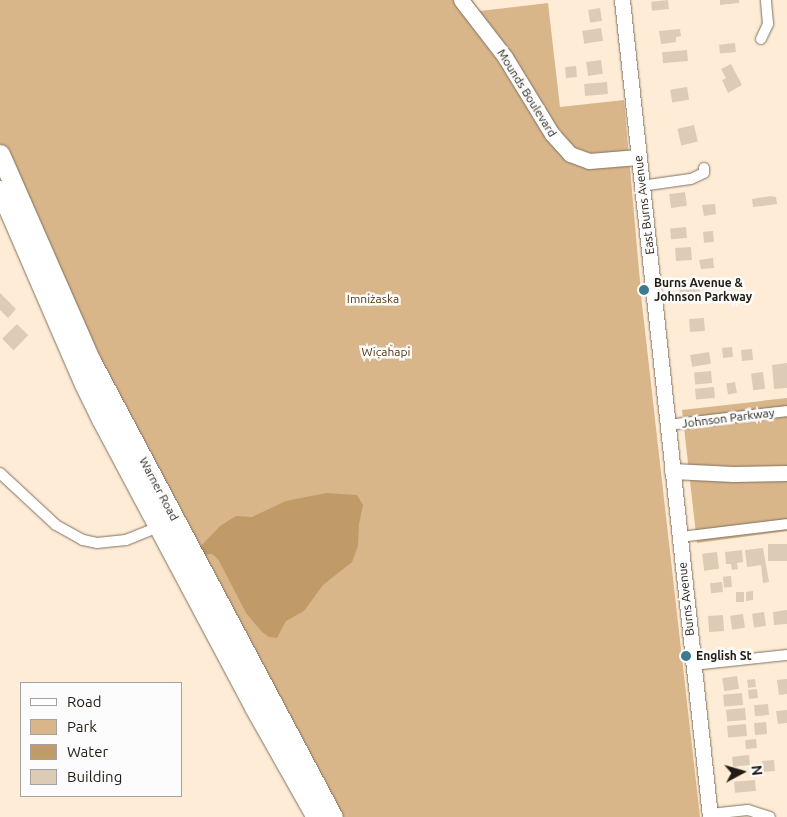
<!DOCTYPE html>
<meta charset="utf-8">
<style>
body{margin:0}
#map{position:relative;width:787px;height:817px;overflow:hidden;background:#feecd7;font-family:Ubuntu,sans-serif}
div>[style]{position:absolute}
.green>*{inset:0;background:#d9b68a}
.water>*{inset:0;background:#c09a67}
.building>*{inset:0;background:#dcccb6;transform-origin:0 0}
.roads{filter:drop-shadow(0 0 1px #80715e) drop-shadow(0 0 1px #80715e)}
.street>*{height:10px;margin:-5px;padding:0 5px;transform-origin:5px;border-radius:5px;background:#fff}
.secondary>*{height:15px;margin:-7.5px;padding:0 7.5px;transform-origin:7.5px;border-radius:7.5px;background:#fff}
.highway>*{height:19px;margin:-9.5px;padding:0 9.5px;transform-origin:9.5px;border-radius:9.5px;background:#fff}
.dots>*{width:14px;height:14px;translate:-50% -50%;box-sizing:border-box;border:2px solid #fcfcfc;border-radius:50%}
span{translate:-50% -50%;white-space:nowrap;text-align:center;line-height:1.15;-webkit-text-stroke:5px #fcfcfc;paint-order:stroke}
.street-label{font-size:12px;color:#211b13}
.poi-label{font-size:12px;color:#211b13;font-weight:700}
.left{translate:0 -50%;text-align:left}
.park-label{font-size:12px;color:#52370f}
.legend{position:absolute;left:20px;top:682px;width:162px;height:115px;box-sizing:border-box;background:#fcfcfc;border:1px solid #a4a29f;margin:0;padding:6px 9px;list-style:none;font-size:15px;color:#211b13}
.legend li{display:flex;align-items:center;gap:10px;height:25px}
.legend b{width:25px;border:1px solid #a4a29f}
.north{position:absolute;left:717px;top:747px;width:50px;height:50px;-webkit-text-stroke:4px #fcfcfc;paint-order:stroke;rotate:84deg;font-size:14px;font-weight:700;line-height:20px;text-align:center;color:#211b13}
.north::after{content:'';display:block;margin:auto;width:18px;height:22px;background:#211b13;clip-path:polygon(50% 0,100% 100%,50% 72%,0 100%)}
</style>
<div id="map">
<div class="green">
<i style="clip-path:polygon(0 0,472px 0,480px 11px,548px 3px,560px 107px,624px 100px,642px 304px,700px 817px,338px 817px,96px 359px,13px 168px,0 143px)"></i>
<i style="clip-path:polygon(787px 398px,787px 531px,697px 543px,682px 410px)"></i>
</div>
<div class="water">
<i style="clip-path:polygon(326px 493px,357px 495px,363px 505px,359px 524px,358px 546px,352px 562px,323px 585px,304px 611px,286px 621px,277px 638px,269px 637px,262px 632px,246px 613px,218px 559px,212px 554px,203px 555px,199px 548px,220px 526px,236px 516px,252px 517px,286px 501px)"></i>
</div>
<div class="building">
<i style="left:668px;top:0;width:9px;height:17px;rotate:84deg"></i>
<i style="clip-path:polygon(720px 0,739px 0,739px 3px,720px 5px)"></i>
<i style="left:600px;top:8px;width:13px;height:12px;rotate:81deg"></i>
<i style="left:601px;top:28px;width:13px;height:19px;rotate:81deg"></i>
<i style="clip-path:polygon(680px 29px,681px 36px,676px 37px,676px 42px,661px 44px,659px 31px)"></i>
<i style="left:735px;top:43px;width:9px;height:16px;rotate:84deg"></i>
<i style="left:687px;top:50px;width:11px;height:25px;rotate:85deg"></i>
<i style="left:601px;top:60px;width:14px;height:15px;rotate:82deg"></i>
<i style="clip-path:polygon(731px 64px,742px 85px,728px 93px,722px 80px,726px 78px,721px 69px)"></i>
<i style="left:576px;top:66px;width:11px;height:11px;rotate:85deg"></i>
<i style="left:607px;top:82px;width:12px;height:23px;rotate:85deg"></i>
<i style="left:687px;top:87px;width:13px;height:17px;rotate:81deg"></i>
<i style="left:694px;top:125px;width:17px;height:17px;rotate:77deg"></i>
<i style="left:685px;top:192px;width:14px;height:16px;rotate:82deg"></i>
<i style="clip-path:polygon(771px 196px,776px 197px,777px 204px,753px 207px,752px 199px)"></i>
<i style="clip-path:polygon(715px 204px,716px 214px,704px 216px,702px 205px)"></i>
<i style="left:686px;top:227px;width:11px;height:16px;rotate:85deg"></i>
<i style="left:713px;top:231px;width:11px;height:10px;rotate:85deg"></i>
<i style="left:691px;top:247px;width:13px;height:16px;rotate:86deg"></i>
<i style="clip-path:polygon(713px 258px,714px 268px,701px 269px,699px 260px)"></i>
<i style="left:700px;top:282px;width:15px;height:21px;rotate:86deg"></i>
<i style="clip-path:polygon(0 293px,16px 309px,8px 318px,0 310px)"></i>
<i style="left:704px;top:318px;width:13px;height:15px;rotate:86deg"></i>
<i style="left:17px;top:324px;width:16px;height:21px;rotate:45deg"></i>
<i style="left:732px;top:347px;width:10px;height:10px;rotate:84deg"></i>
<i style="left:752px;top:349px;width:11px;height:11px;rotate:85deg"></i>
<i style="left:709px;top:352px;width:12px;height:19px;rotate:81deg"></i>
<i style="clip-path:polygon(787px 363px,787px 388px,774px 389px,772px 365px)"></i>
<i style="left:711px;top:371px;width:12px;height:17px;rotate:85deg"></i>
<i style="left:763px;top:372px;width:17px;height:12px;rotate:83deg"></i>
<i style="left:735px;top:382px;width:11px;height:9px;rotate:80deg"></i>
<i style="left:714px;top:387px;width:11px;height:19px;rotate:85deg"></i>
<i style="left:787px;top:544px;width:17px;height:19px;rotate:90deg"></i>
<i style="clip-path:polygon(763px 548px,769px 582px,763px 583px,761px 565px,747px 567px,745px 550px)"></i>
<i style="clip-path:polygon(742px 550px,743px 562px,737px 563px,738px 569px,732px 570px,731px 564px,726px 564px,725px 552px)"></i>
<i style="left:717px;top:552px;width:17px;height:15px;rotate:83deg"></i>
<i style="left:731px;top:576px;width:11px;height:8px;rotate:85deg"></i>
<i style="left:722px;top:582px;width:10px;height:12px;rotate:84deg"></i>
<i style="clip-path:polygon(753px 591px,753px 600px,746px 601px,746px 592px)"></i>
<i style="left:736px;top:592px;width:8px;height:10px"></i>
<i style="clip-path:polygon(787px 610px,787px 624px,774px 625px,773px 612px)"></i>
<i style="left:764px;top:612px;width:14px;height:12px;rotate:82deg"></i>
<i style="left:743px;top:614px;width:14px;height:13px;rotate:82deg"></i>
<i style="left:723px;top:615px;width:16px;height:15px;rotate:86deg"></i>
<i style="left:737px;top:676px;width:13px;height:15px;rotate:81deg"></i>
<i style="left:755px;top:679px;width:8px;height:8px;rotate:83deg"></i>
<i style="clip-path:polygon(787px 679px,787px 694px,779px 695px,777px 680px)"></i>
<i style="left:757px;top:689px;width:9px;height:9px;rotate:84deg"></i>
<i style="left:742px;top:693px;width:12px;height:19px;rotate:85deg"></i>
<i style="left:768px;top:704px;width:11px;height:14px;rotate:85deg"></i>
<i style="left:745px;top:708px;width:12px;height:19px;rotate:85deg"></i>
<i style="clip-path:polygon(787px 710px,787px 723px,778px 724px,776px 711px)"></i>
<i style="left:766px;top:722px;width:12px;height:12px;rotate:85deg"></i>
<i style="left:746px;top:724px;width:12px;height:19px;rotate:85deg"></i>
<i style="left:756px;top:739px;width:9px;height:11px;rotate:84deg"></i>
<i style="left:749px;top:755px;width:10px;height:17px;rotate:84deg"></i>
<i style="left:774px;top:760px;width:11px;height:12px;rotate:85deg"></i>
<i style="left:755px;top:780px;width:11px;height:21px;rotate:85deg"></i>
</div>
<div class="roads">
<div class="street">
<i style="left:761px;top:39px;width:17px;rotate:-65deg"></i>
<i style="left:768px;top:24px;width:24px;rotate:-95deg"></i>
<i style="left:641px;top:186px;width:50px;rotate:-8deg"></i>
<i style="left:691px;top:179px;width:14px;rotate:-25deg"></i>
<i style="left:704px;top:173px;width:5px;rotate:-90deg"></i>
<i style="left:668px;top:425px;width:120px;rotate:-6.7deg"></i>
<i style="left:0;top:473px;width:76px;rotate:42.9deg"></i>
<i style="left:56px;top:525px;width:31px;rotate:29deg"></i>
<i style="left:83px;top:540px;width:14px;rotate:12deg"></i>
<i style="left:97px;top:543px;width:29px;rotate:-6deg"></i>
<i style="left:126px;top:540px;width:38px;rotate:-22deg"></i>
<i style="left:680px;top:537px;width:108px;rotate:-6.9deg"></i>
<i style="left:693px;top:665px;width:95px;rotate:-6.1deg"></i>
<i style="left:710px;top:814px;width:38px;rotate:-6deg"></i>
<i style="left:748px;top:810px;width:23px;rotate:18deg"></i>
</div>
<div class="secondary">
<i style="left:461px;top:0;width:72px;rotate:52.3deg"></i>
<i style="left:505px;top:57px;width:90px;rotate:58.6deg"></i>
<i style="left:552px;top:134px;width:27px;rotate:48deg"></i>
<i style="left:570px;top:154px;width:20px;rotate:20deg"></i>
<i style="left:589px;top:161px;width:49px;rotate:-4.7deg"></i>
<i style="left:622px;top:0;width:822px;rotate:83.85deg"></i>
<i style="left:672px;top:471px;width:61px;rotate:2.8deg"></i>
<i style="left:733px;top:474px;width:54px;rotate:-1.1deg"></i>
</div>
<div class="highway">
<i style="left:0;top:154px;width:226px;rotate:66.3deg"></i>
<i style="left:91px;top:361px;width:516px;rotate:62.05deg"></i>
<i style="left:0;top:190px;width:211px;rotate:66.6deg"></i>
<i style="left:84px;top:384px;width:39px;rotate:64deg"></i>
<i style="left:101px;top:419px;width:326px;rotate:62deg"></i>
<i style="left:254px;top:707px;width:126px;rotate:60.6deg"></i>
</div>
</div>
<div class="dots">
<i style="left:644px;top:290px;background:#3c7a90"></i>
<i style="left:686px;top:656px;background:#3c7a90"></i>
</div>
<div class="street-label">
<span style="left:527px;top:93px;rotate:58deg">Mounds Boulevard</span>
<span style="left:644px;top:205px;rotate:-97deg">East Burns Avenue</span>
<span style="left:728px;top:418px;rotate:-7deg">Johnson Parkway</span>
<span style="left:159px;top:489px;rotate:62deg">Warner Road</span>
<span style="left:686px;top:599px;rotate:-96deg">Burns Avenue</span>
</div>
<div class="poi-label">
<span class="left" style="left:654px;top:290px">Burns Avenue &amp;<br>Johnson Parkway</span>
<span class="left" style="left:696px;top:656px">English St</span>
</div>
<div class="park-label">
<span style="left:373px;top:299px">Imniżaska</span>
<span style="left:386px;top:352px">Wic̣aḣapi</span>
</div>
<ul class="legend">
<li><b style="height:6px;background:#fff"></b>Road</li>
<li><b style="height:14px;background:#d9b68a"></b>Park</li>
<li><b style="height:14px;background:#c09a67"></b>Water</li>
<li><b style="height:14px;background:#dcccb6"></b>Building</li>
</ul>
<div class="north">N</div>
</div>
